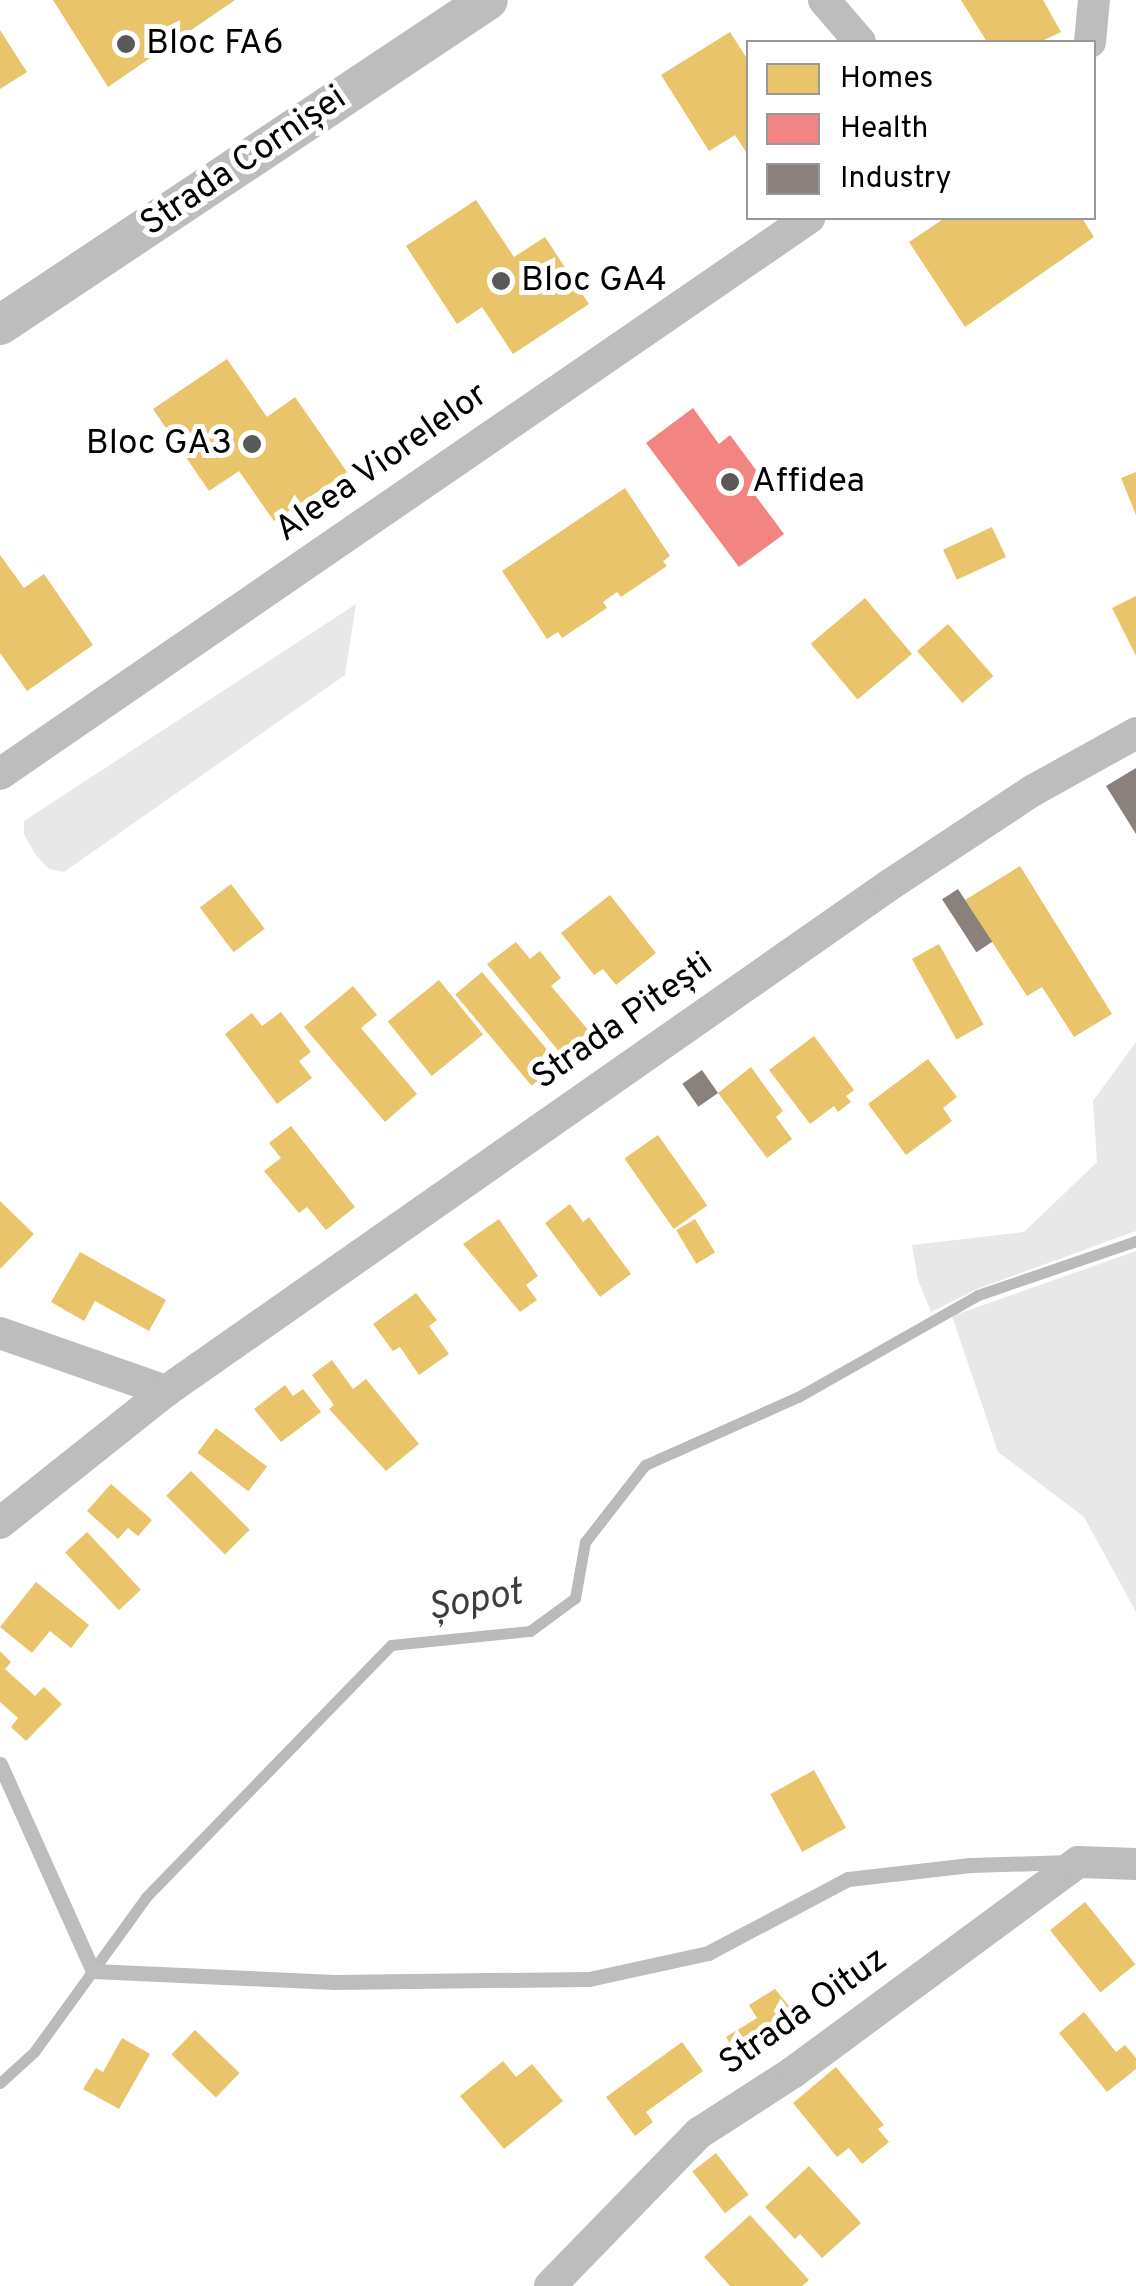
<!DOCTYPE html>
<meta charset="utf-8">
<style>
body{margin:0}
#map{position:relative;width:1136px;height:2286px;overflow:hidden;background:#fff;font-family:Overpass,sans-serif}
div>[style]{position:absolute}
.green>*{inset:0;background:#e8e8e8}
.homes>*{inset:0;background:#e9c46a;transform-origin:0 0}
.health>*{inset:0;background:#f28482}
.industry>*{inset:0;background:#8a817c;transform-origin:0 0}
.stream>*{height:11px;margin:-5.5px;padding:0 5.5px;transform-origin:5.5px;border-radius:5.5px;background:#bababa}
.service>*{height:15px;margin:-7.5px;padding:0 7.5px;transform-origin:7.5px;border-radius:7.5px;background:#bdbdbd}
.minor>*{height:32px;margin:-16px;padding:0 16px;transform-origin:16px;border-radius:16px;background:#bdbdbd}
.tertiary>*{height:40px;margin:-20px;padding:0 20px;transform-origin:20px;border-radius:20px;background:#bdbdbd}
.dots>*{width:28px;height:28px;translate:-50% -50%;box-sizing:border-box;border:5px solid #fff;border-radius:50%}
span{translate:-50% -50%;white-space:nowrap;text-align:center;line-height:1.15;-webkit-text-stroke:10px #fff;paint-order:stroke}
.poi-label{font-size:35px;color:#000}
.left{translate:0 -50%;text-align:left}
.right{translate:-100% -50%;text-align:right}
.street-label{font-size:35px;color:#000}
.water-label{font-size:38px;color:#3e3e3e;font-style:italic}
.legend{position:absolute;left:746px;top:40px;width:350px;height:180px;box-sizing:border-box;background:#fff;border:2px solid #999;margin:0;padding:12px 18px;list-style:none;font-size:30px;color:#000}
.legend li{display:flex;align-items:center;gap:20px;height:50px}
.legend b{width:50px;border:2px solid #999}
</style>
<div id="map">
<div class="green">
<i style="clip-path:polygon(356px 604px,345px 675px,64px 872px,49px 869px,35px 854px,24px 834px,24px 821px)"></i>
<i style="clip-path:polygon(1136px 1042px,1136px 1231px,977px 1289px,931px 1312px,918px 1280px,912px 1245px,1024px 1232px,1097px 1162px,1093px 1101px)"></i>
<i style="clip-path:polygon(1136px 1251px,1136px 1612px,1084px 1517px,998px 1452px,952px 1316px)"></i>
</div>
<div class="homes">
<i style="clip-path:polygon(53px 0,235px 0,108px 87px)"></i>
<i style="clip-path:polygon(961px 0,1043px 0,1061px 32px,1040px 42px,987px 42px)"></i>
<i style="clip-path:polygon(0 30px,27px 72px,0 89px)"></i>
<i style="clip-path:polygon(730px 32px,748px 60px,748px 155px,735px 135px,709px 151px,661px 75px)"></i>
<i style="clip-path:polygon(476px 200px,514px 257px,545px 237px,589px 304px,513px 354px,482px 307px,457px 324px,406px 246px)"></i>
<i style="clip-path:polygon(945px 218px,1082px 218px,1094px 237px,965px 327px,909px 242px)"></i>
<i style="clip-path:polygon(227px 359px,267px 417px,295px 397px,347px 472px,274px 521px,239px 471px,209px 491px,153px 409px)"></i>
<i style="clip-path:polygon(1136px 472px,1136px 515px,1121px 478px)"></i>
<i style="clip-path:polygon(625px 488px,670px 556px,663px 561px,667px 566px,621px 597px,617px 592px,603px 602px,607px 608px,562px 638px,558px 632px,547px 639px,502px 571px)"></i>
<i style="left:992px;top:527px;width:33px;height:54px;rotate:65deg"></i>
<i style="clip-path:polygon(0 555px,24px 588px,44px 574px,93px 645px,27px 691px,0 653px)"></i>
<i style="clip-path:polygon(1136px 596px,1136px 656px,1112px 608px)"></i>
<i style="left:865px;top:598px;width:73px;height:71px;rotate:50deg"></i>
<i style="left:948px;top:624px;width:69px;height:41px;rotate:49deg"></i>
<i style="clip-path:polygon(1020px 866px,1112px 1014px,1074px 1037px,1042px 987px,1027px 996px,965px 900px)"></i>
<i style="left:231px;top:884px;width:56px;height:39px;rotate:53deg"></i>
<i style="clip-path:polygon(610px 895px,656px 953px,616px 985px,603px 969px,594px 975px,561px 933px)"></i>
<i style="clip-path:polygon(516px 942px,530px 959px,540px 951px,561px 978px,551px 986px,589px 1031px,561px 1054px,487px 964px)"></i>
<i style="left:939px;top:944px;width:92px;height:31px;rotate:61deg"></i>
<i style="left:482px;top:972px;width:119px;height:35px;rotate:50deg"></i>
<i style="left:439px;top:980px;width:70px;height:66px;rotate:51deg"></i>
<i style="clip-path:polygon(353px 986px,377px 1015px,361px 1028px,417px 1094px,385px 1122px,304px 1027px)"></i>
<i style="clip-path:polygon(281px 1012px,311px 1052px,299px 1061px,312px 1078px,277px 1104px,225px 1034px,252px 1013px,262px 1026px)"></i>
<i style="clip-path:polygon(814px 1036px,854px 1090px,846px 1096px,851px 1102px,838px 1112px,834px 1106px,810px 1124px,769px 1070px)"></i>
<i style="clip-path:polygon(928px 1059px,957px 1097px,943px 1108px,952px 1121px,906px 1155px,868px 1104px)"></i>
<i style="clip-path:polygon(751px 1067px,783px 1111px,776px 1117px,792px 1139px,767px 1158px,718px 1093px)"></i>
<i style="clip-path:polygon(291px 1126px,355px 1207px,326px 1230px,307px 1207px,299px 1213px,264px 1171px,281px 1158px,269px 1143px)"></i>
<i style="left:658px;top:1135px;width:86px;height:41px;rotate:55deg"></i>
<i style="clip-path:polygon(0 1201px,34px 1234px,0 1269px)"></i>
<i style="clip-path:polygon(570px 1204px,583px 1222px,589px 1217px,631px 1274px,600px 1297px,545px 1223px)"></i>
<i style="clip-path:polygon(499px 1219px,538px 1276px,526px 1285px,537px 1300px,520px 1312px,463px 1244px)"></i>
<i style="left:695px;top:1219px;width:39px;height:22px;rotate:59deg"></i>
<i style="clip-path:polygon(80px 1252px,166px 1300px,149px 1331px,95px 1301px,84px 1321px,51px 1302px)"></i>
<i style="clip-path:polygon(416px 1293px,437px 1320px,429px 1326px,449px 1354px,419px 1375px,400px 1347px,393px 1351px,373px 1324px)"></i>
<i style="clip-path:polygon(332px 1360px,353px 1389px,366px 1379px,419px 1444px,386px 1471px,329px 1409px,334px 1405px,312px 1375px)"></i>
<i style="clip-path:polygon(285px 1385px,293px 1396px,303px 1389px,321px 1412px,281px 1442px,254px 1409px)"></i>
<i style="left:216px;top:1428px;width:64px;height:31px;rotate:37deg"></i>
<i style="left:191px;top:1471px;width:83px;height:35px;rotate:45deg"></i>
<i style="clip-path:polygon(111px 1484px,152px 1520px,138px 1536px,128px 1528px,118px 1539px,87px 1511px)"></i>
<i style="left:87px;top:1532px;width:79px;height:30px;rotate:47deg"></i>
<i style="clip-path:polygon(36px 1582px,89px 1625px,71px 1648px,50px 1631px,32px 1653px,0 1627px)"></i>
<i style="clip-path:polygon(0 1651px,11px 1662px,5px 1669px,35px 1696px,44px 1687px,62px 1704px,26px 1741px,11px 1727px,18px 1718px,0 1702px)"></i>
<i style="left:814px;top:1770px;width:66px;height:50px;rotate:61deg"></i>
<i style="left:1085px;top:1902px;width:80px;height:45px;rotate:51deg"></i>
<i style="clip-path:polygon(775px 1989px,798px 2017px,737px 2055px,726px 2037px,757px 2018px,749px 2005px)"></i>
<i style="clip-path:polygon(1084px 2012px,1116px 2052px,1125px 2045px,1136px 2058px,1136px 2069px,1107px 2092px,1059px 2033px)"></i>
<i style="left:195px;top:2030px;width:62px;height:34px;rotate:44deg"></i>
<i style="clip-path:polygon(122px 2038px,150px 2054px,119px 2109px,83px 2089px,96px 2068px,103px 2072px)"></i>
<i style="clip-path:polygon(682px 2042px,703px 2071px,646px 2112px,653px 2122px,635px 2136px,606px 2097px)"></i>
<i style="clip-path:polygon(503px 2061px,516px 2077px,532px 2064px,563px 2101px,504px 2149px,460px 2096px)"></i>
<i style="clip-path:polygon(836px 2067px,884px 2125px,878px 2129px,889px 2142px,862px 2164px,849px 2148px,837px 2157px,793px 2103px)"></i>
<i style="left:716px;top:2153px;width:53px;height:30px;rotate:52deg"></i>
<i style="clip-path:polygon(809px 2166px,861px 2223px,822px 2258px,800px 2234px,795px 2239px,765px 2207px)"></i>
<i style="clip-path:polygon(750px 2215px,809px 2280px,802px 2286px,730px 2286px,704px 2257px)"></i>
</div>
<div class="health">
<i style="clip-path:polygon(693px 408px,719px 444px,730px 435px,765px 482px,752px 491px,784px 534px,739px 567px,646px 443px)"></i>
</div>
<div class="industry">
<i style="clip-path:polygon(1136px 768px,1136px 834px,1106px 786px)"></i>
<i style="left:958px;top:889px;width:63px;height:19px;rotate:57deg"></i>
<i style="left:702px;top:1070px;width:28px;height:24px;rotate:55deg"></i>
</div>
<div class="stream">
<i style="left:0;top:2083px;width:46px;rotate:-42.4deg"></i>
<i style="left:34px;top:2052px;width:191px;rotate:-54.1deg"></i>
<i style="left:146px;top:1897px;width:351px;rotate:-45.8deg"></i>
<i style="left:391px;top:1645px;width:140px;rotate:-5.8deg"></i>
<i style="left:530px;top:1631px;width:56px;rotate:-36.3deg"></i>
<i style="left:575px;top:1598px;width:57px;rotate:-79.9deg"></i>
<i style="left:585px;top:1542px;width:98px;rotate:-52.1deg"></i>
<i style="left:645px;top:1465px;width:167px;rotate:-24deg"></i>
<i style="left:798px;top:1397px;width:207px;rotate:-29.5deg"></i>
<i style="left:978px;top:1295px;width:167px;rotate:-18.9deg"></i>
</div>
<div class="service">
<i style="left:0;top:1764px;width:227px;rotate:65.8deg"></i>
<i style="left:93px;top:1971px;width:241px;rotate:2.6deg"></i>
<i style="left:334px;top:1982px;width:255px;rotate:-0.7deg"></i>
<i style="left:589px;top:1979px;width:122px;rotate:-12.3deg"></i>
<i style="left:708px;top:1953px;width:158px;rotate:-27.9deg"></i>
<i style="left:848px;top:1879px;width:123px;rotate:-6.5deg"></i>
<i style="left:970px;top:1865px;width:101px;rotate:-1.7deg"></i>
</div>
<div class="minor">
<i style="left:824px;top:0;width:55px;rotate:49.4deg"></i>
<i style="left:1090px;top:42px;width:42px;rotate:-84.6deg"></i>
<i style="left:0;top:774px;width:982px;rotate:-34.5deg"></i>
<i style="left:0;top:1333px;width:176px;rotate:19.3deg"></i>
<i style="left:0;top:1523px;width:212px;rotate:-38.5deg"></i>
<i style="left:166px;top:1391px;width:881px;rotate:-34.97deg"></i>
<i style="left:888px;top:886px;width:173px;rotate:-33.4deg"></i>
<i style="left:1032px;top:791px;width:119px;rotate:-29.1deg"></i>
<i style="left:550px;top:2286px;width:214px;rotate:-45.8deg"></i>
<i style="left:699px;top:2133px;width:111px;rotate:-32.8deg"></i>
<i style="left:792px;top:2073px;width:355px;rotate:-36.4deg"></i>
<i style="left:1078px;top:1862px;width:58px;rotate:2deg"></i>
</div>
<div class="tertiary">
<i style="left:0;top:325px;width:586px;rotate:-33.66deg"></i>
</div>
<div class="dots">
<i style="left:126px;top:44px;background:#595959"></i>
<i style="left:501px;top:281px;background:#595959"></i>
<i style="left:252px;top:444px;background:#595959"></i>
<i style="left:730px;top:482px;background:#595959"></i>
</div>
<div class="poi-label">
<span class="left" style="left:146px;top:44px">Bloc FA6</span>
<span class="left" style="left:521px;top:281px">Bloc GA4</span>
<span class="right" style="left:232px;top:444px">Bloc GA3</span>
<span class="left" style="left:752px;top:482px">Affidea</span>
</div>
<div class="street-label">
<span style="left:244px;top:162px;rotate:-34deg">Strada Cornișei</span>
<span style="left:382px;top:463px;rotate:-35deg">Aleea Viorelelor</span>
<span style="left:623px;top:1022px;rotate:-35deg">Strada Pitești</span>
<span style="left:804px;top:2012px;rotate:-35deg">Strada Oituz</span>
</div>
<div class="water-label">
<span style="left:475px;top:1602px;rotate:-10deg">Șopot</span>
</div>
<ul class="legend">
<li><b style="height:28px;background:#e9c46a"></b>Homes</li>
<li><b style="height:28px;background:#f28482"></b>Health</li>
<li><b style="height:28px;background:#8a817c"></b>Industry</li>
</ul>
</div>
